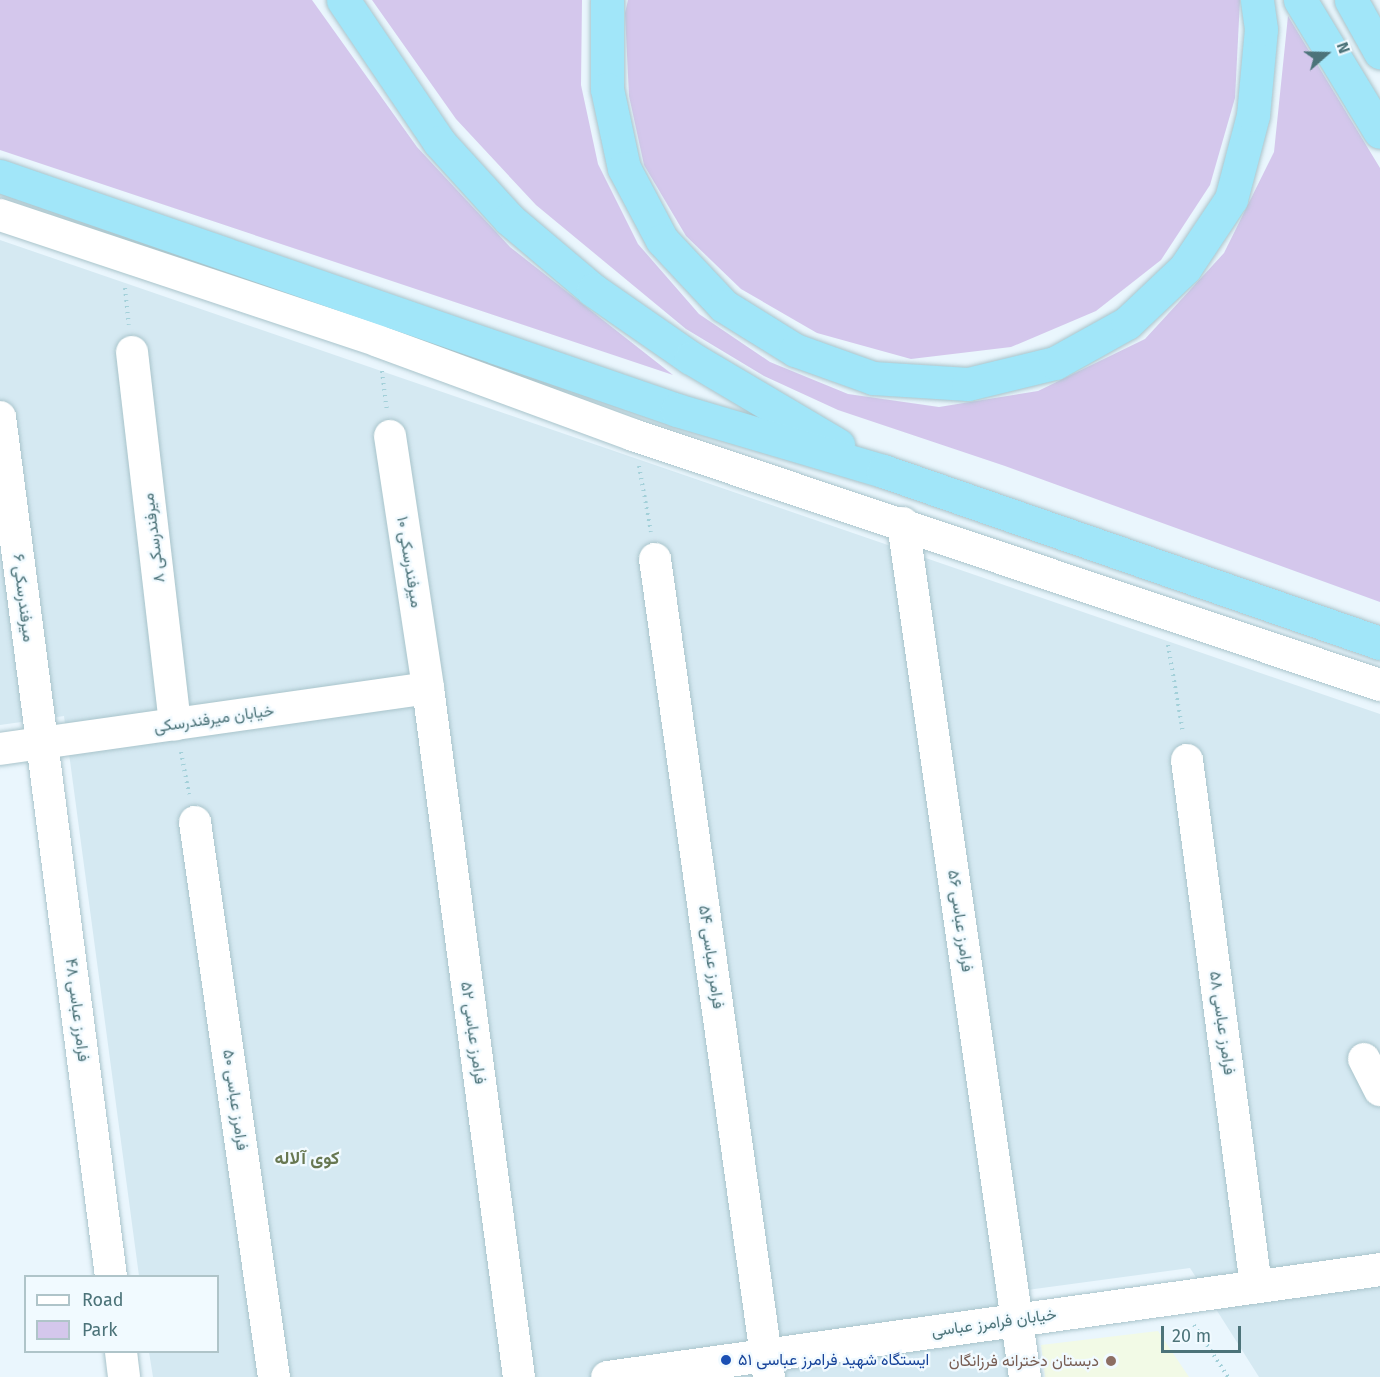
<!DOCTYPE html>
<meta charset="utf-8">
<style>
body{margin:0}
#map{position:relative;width:1380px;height:1377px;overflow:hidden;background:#eaf6fd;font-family:"Fira Sans",Vazirmatn,sans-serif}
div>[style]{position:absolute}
.residential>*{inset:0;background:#d5e9f2}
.education>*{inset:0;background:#f2fae6}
.green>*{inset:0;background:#d4c7ec}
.path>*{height:4px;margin-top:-2px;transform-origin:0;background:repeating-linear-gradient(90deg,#a3d0d9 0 1.5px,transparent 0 6px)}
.roads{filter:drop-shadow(0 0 2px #a9c4cb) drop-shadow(0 0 2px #a9c4cb)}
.minor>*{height:32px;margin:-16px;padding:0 16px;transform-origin:16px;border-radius:16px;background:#fff}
.tertiary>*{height:33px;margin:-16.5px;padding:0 16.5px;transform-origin:16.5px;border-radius:16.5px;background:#fff}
.trunk>*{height:33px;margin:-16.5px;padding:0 16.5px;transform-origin:16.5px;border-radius:16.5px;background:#a1e6f9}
.dots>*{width:16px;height:16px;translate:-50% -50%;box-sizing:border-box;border:3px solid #f1faff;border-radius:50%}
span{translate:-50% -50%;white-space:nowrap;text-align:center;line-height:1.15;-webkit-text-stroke:4.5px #f1faff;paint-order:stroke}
.street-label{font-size:16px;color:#4c7379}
.transit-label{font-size:16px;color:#164399}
.left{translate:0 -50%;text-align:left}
.education-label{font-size:16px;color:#785e54}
.right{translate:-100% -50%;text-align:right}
.neighbourhood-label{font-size:18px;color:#687852;font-weight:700}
.legend{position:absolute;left:24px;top:1275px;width:195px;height:78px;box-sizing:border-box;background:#f1faff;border:2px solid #afc4c9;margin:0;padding:8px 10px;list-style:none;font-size:18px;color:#4c7379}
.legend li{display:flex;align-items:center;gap:12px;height:30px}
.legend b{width:30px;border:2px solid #afc4c9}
.north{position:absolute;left:1296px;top:24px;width:60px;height:60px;-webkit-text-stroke:4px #f1faff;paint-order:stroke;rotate:70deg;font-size:16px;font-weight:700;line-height:24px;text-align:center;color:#4c7379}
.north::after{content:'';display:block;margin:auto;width:21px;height:27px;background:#4c7379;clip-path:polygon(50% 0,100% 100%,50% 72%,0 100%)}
.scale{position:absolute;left:1161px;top:1326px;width:80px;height:27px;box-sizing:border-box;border:3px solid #4c7379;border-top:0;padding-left:8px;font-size:18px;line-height:21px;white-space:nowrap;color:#4c7379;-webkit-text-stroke:4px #f1faff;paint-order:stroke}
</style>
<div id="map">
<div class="residential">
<i style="clip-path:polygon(0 240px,1380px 714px,1380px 1377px,1259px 1377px,1190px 1268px,997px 1294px,1009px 1377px,153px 1377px,149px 1352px,218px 1352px,218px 1276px,139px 1276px,64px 716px,0 725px)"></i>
</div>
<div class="education">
<i style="clip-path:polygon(1158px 1331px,1189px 1377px,1045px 1377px,1041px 1345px)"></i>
</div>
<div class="green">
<i style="clip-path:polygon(0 0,312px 0,417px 147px,510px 247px,673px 375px,0 150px)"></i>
<i style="clip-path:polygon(372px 0,582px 0,581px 85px,598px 164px,638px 244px,699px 314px,770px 362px,848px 394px,939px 407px,1038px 391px,1145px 339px,1224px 253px,1274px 152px,1288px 16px,1380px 168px,1380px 602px,1005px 466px,838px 410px,764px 376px,686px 329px,536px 205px,456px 119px)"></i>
<i style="clip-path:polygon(628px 0,1240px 0,1235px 98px,1210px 185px,1161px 260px,1096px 311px,1011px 347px,911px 359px,817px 333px,741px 289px,686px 236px,644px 165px,629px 96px,625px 13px)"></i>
</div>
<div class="path">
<i style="left:125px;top:288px;width:37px;rotate:84deg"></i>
<i style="left:382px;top:371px;width:38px;rotate:83deg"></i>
<i style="left:639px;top:466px;width:67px;rotate:79.7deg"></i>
<i style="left:1168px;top:645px;width:89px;rotate:80.3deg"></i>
<i style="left:181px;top:752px;width:43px;rotate:79.2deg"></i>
<i style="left:1194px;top:1325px;width:62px;rotate:56.8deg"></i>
</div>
<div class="roads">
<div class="minor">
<i style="left:0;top:215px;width:398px;rotate:18.4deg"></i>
<i style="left:378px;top:341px;width:272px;rotate:20.2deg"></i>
<i style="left:633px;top:435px;width:788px;rotate:18.5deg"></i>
<i style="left:132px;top:352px;width:375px;rotate:83.4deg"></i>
<i style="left:0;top:417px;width:866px;rotate:82.64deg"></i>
<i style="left:390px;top:436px;width:255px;rotate:81.4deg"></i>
<i style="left:428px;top:688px;width:695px;rotate:82.48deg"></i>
<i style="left:903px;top:523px;width:863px;rotate:81.87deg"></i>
<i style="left:655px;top:559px;width:826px;rotate:82.07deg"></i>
<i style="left:0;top:749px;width:432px;rotate:-8.1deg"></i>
<i style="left:1187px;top:760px;width:531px;rotate:82.53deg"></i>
<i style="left:195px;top:822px;width:561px;rotate:81.9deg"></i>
<i style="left:1364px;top:1059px;width:35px;rotate:63deg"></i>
<i style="left:121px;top:1352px;width:25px;rotate:83deg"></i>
</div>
<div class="tertiary">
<i style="left:607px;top:1377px;width:781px;rotate:-7.95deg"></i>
</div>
<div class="trunk">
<i style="left:343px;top:0;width:171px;rotate:55.9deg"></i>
<i style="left:439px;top:142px;width:104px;rotate:47.7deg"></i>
<i style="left:509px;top:219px;width:110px;rotate:40.2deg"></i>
<i style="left:593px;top:290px;width:119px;rotate:34.8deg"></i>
<i style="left:691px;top:358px;width:171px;rotate:30.6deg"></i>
<i style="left:607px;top:0;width:89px;rotate:90deg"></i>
<i style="left:607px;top:89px;width:81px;rotate:77.9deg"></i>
<i style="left:624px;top:168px;width:81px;rotate:62.2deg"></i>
<i style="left:662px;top:240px;width:91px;rotate:46.8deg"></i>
<i style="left:724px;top:306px;width:84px;rotate:31.8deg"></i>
<i style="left:795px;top:350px;width:83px;rotate:19.7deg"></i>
<i style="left:873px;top:378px;width:95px;rotate:3.6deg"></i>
<i style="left:968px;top:384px;width:89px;rotate:-13.6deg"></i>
<i style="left:1055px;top:363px;width:82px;rotate:-29.1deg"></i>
<i style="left:1127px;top:323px;width:80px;rotate:-43.5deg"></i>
<i style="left:1185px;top:268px;width:83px;rotate:-56.3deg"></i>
<i style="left:1231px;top:199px;width:87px;rotate:-75.3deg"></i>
<i style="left:1253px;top:115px;width:86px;rotate:-84.7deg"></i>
<i style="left:1261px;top:29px;width:29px;rotate:-98deg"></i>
<i style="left:1300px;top:0;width:154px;rotate:58.8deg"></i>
<i style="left:1351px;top:0;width:60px;rotate:60.9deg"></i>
<i style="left:0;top:176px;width:716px;rotate:19.07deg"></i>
<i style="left:677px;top:410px;width:215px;rotate:16.5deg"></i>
<i style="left:883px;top:471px;width:526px;rotate:19.09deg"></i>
</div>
</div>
<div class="dots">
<i style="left:726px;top:1360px;background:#1a4fb4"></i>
<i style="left:1111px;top:1361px;background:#8d6e63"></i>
</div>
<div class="street-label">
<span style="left:154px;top:538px;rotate:-97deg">میرفندرسکی ۸</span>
<span style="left:409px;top:562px;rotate:81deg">میرفندرسکی ۱۰</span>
<span style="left:23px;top:598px;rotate:83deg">میرفندرسکی ۶</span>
<span style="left:214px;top:719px;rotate:-8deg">خیابان میرفندرسکی</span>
<span style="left:960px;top:921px;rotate:82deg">فرامرز عباسی ۵۶</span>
<span style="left:711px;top:957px;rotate:82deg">فرامرز عباسی ۵۴</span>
<span style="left:77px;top:1010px;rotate:83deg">فرامرز عباسی ۴۸</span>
<span style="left:1222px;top:1023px;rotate:82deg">فرامرز عباسی ۵۸</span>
<span style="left:473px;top:1033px;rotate:82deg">فرامرز عباسی ۵۲</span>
<span style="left:235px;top:1100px;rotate:82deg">فرامرز عباسی ۵۰</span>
<span style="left:994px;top:1323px;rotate:-8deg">خیابان فرامرز عباسی</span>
</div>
<div class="transit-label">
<span class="left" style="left:738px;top:1360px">ایستگاه شهید فرامرز عباسی ۵۱</span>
</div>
<div class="education-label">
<span class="right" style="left:1099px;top:1361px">دبستان دخترانه فرزانگان</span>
</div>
<div class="neighbourhood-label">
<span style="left:307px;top:1158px">کوی آلاله</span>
</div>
<ul class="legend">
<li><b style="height:8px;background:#fff"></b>Road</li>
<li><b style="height:16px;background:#d4c7ec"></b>Park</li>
</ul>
<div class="north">N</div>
<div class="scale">20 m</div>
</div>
